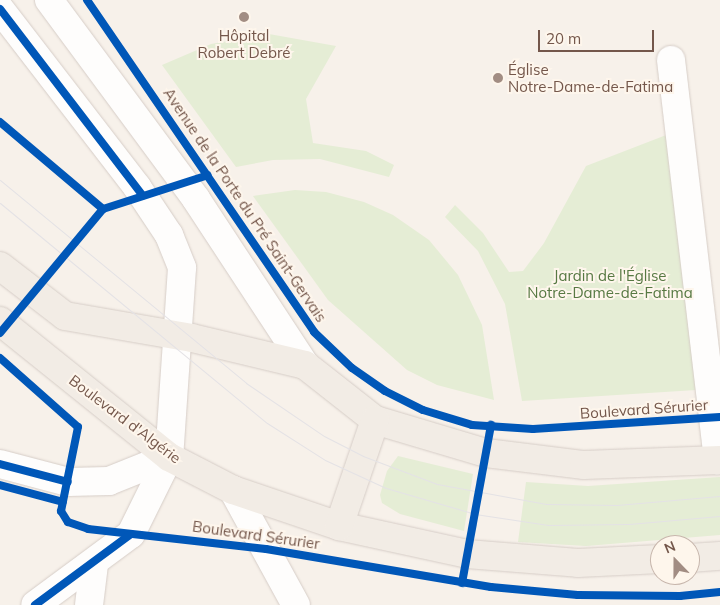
<!DOCTYPE html>
<meta charset="utf-8">
<style>
body{margin:0}
#map{position:relative;width:720px;height:605px;overflow:hidden;background:#f7f1ea;font-family:Mulish,sans-serif}
div>[style]{position:absolute}
.green>*{inset:0;background:#e5edd5}
.roads{filter:drop-shadow(0 0 1px #d6cdc7) drop-shadow(0 0 1px #d6cdc7)}
.minor>*{height:28px;margin:-14px;padding:0 14px;transform-origin:14px;border-radius:14px;background:#fefdfc}
.major>*{height:28px;margin:-14px;padding:0 14px;transform-origin:14px;border-radius:14px;background:#f2ece5}
.tram>*{height:1px;margin:-0.5px;padding:0 0.5px;transform-origin:0.5px;border-radius:0.5px;background:#e4e2e5}
.cycleway>*{height:8px;margin:-4px;padding:0 4px;transform-origin:4px;border-radius:4px;background:#0057b8}
.dots>*{width:14px;height:14px;translate:-50% -50%;box-sizing:border-box;border:2px solid #fef6ec;border-radius:50%}
span{translate:-50% -50%;white-space:nowrap;text-align:center;line-height:1.15;-webkit-text-stroke:4px #fef6ec;paint-order:stroke}
.poi-label{font-size:15px;color:#74574b}
.left{translate:0 -50%;text-align:left}
.street-label{font-size:15px;color:#74574b}
.park-label{font-size:15px;color:#577943}
.north{position:absolute;left:650px;top:535px;width:50px;height:50px;box-sizing:border-box;background:#fef6ec;border:1px solid #c7b6ac;border-radius:50%;rotate:338deg;font-size:14px;font-weight:700;line-height:20px;text-align:center;color:#74574b}
.north::after{content:'';display:block;margin:auto;width:18px;height:22px;background:#a28d83;clip-path:polygon(50% 0,100% 100%,50% 72%,0 100%)}
.scale{position:absolute;left:538px;top:30px;width:116px;height:22px;box-sizing:border-box;border:2px solid #74574b;border-top:0;padding-left:6px;font-size:15px;line-height:18px;white-space:nowrap;color:#74574b;-webkit-text-stroke:4px #fef6ec;paint-order:stroke}
</style>
<div id="map">
<div class="green">
<i style="clip-path:polygon(269px 34px,336px 46px,306px 99px,313px 143px,366px 151px,394px 165px,389px 177px,320px 159px,273px 160px,236px 167px,162px 65px,211px 44px)"></i>
<i style="clip-path:polygon(674px 132px,696px 390px,522px 401px,505px 304px,478px 251px,445px 217px,455px 205px,483px 233px,509px 272px,523px 271px,544px 243px,586px 166px)"></i>
<i style="clip-path:polygon(295px 190px,326px 192px,364px 202px,393px 215px,429px 240px,458px 275px,482px 325px,494px 400px,437px 385px,407px 370px,328px 300px,253px 196px)"></i>
<i style="clip-path:polygon(398px 456px,473px 474px,464px 531px,400px 514px,382px 503px,380px 495px,387px 471px)"></i>
<i style="clip-path:polygon(720px 477px,720px 535px,586px 546px,518px 542px,526px 482px,588px 486px)"></i>
</div>
<div class="roads">
<div class="minor">
<i style="left:49px;top:0;width:247px;rotate:53.5deg"></i>
<i style="left:196px;top:199px;width:199px;rotate:56.7deg"></i>
<i style="left:0;top:9px;width:225px;rotate:52.4deg"></i>
<i style="left:137px;top:187px;width:58px;rotate:56.3deg"></i>
<i style="left:169px;top:235px;width:35px;rotate:68deg"></i>
<i style="left:182px;top:268px;width:189px;rotate:93.9deg"></i>
<i style="left:169px;top:457px;width:86px;rotate:116.3deg"></i>
<i style="left:131px;top:534px;width:119px;rotate:143.5deg"></i>
<i style="left:671px;top:60px;width:403px;rotate:83.3deg"></i>
<i style="left:0;top:464px;width:70px;rotate:14.8deg"></i>
<i style="left:68px;top:482px;width:41px;rotate:-1.4deg"></i>
<i style="left:109px;top:481px;width:65px;rotate:-21.8deg"></i>
<i style="left:233px;top:490px;width:131px;rotate:61.3deg"></i>
<i style="left:89px;top:605px;width:41px;rotate:-83deg"></i>
</div>
<div class="major">
<i style="left:0;top:266px;width:82px;rotate:37.6deg"></i>
<i style="left:65px;top:316px;width:129px;rotate:9.8deg"></i>
<i style="left:192px;top:338px;width:116px;rotate:13.4deg"></i>
<i style="left:305px;top:365px;width:89px;rotate:38.2deg"></i>
<i style="left:375px;top:420px;width:116px;rotate:16.6deg"></i>
<i style="left:486px;top:453px;width:99px;rotate:7deg"></i>
<i style="left:584px;top:465px;width:136px;rotate:-2.1deg"></i>
<i style="left:0;top:321px;width:217px;rotate:38.8deg"></i>
<i style="left:169px;top:457px;width:72px;rotate:27.3deg"></i>
<i style="left:233px;top:490px;width:112px;rotate:18.8deg"></i>
<i style="left:339px;top:526px;width:131px;rotate:12.3deg"></i>
<i style="left:467px;top:554px;width:111px;rotate:4.6deg"></i>
<i style="left:578px;top:563px;width:82px;rotate:-2.8deg"></i>
<i style="left:339px;top:526px;width:112px;rotate:-71.2deg"></i>
<i style="left:690px;top:558px;width:30px;rotate:-4deg"></i>
</div>
</div>
<div class="tram">
<i style="left:0;top:180px;width:319px;rotate:39.5deg"></i>
<i style="left:246px;top:383px;width:94px;rotate:34.2deg"></i>
<i style="left:324px;top:436px;width:44px;rotate:27.1deg"></i>
<i style="left:363px;top:456px;width:79px;rotate:20.7deg"></i>
<i style="left:437px;top:484px;width:111px;rotate:10.4deg"></i>
<i style="left:546px;top:504px;width:71px;rotate:0.8deg"></i>
<i style="left:617px;top:505px;width:103px;rotate:-5deg"></i>
<i style="left:0;top:203px;width:346px;rotate:39.5deg"></i>
<i style="left:267px;top:423px;width:69px;rotate:32.5deg"></i>
<i style="left:325px;top:460px;width:67px;rotate:24.7deg"></i>
<i style="left:386px;top:488px;width:93px;rotate:16.3deg"></i>
<i style="left:475px;top:514px;width:74px;rotate:8.6deg"></i>
<i style="left:548px;top:525px;width:81px;rotate:-0.7deg"></i>
<i style="left:629px;top:524px;width:91px;rotate:-5deg"></i>
</div>
<div class="cycleway">
<i style="left:87px;top:0;width:402px;rotate:55.6deg"></i>
<i style="left:314px;top:332px;width:52px;rotate:43.5deg"></i>
<i style="left:352px;top:368px;width:40px;rotate:34.9deg"></i>
<i style="left:385px;top:391px;width:42px;rotate:26.6deg"></i>
<i style="left:423px;top:410px;width:51px;rotate:17deg"></i>
<i style="left:472px;top:425px;width:61px;rotate:3.8deg"></i>
<i style="left:533px;top:429px;width:187px;rotate:-3.7deg"></i>
<i style="left:0;top:9px;width:235px;rotate:52.6deg"></i>
<i style="left:0;top:122px;width:135px;rotate:40.2deg"></i>
<i style="left:103px;top:209px;width:110px;rotate:-17.9deg"></i>
<i style="left:0;top:333px;width:161px;rotate:-50.3deg"></i>
<i style="left:0;top:358px;width:104px;rotate:41.5deg"></i>
<i style="left:78px;top:427px;width:86px;rotate:101.4deg"></i>
<i style="left:61px;top:511px;width:13px;rotate:58deg"></i>
<i style="left:68px;top:522px;width:21px;rotate:19deg"></i>
<i style="left:88px;top:529px;width:179px;rotate:6.4deg"></i>
<i style="left:266px;top:549px;width:228px;rotate:9.6deg"></i>
<i style="left:491px;top:587px;width:87px;rotate:5.3deg"></i>
<i style="left:578px;top:595px;width:102px;rotate:0.6deg"></i>
<i style="left:680px;top:596px;width:40px;rotate:-5.7deg"></i>
<i style="left:0;top:464px;width:70px;rotate:14.8deg"></i>
<i style="left:0;top:485px;width:65px;rotate:15.1deg"></i>
<i style="left:462px;top:583px;width:161px;rotate:-79.6deg"></i>
<i style="left:35px;top:605px;width:119px;rotate:-36.5deg"></i>
</div>
<div class="dots">
<i style="left:244px;top:17px;background:#a28d83"></i>
<i style="left:498px;top:78px;background:#a28d83"></i>
</div>
<div class="poi-label">
<span style="left:244px;top:44px">Hôpital<br>Robert Debré</span>
<span class="left" style="left:508px;top:78px">Église<br>Notre-Dame-de-Fatima</span>
</div>
<div class="street-label">
<span style="left:245px;top:205px;rotate:56deg">Avenue de la Porte du Pré Saint-Gervais</span>
<span style="left:644px;top:409px;rotate:-4deg">Boulevard Sérurier</span>
<span style="left:125px;top:419px;rotate:37deg">Boulevard d'Algérie</span>
<span style="left:256px;top:535px;rotate:8deg">Boulevard Sérurier</span>
</div>
<div class="park-label">
<span style="left:610px;top:284px">Jardin de l'Église<br>Notre-Dame-de-Fatima</span>
</div>
<div class="north">N</div>
<div class="scale">20 m</div>
</div>
